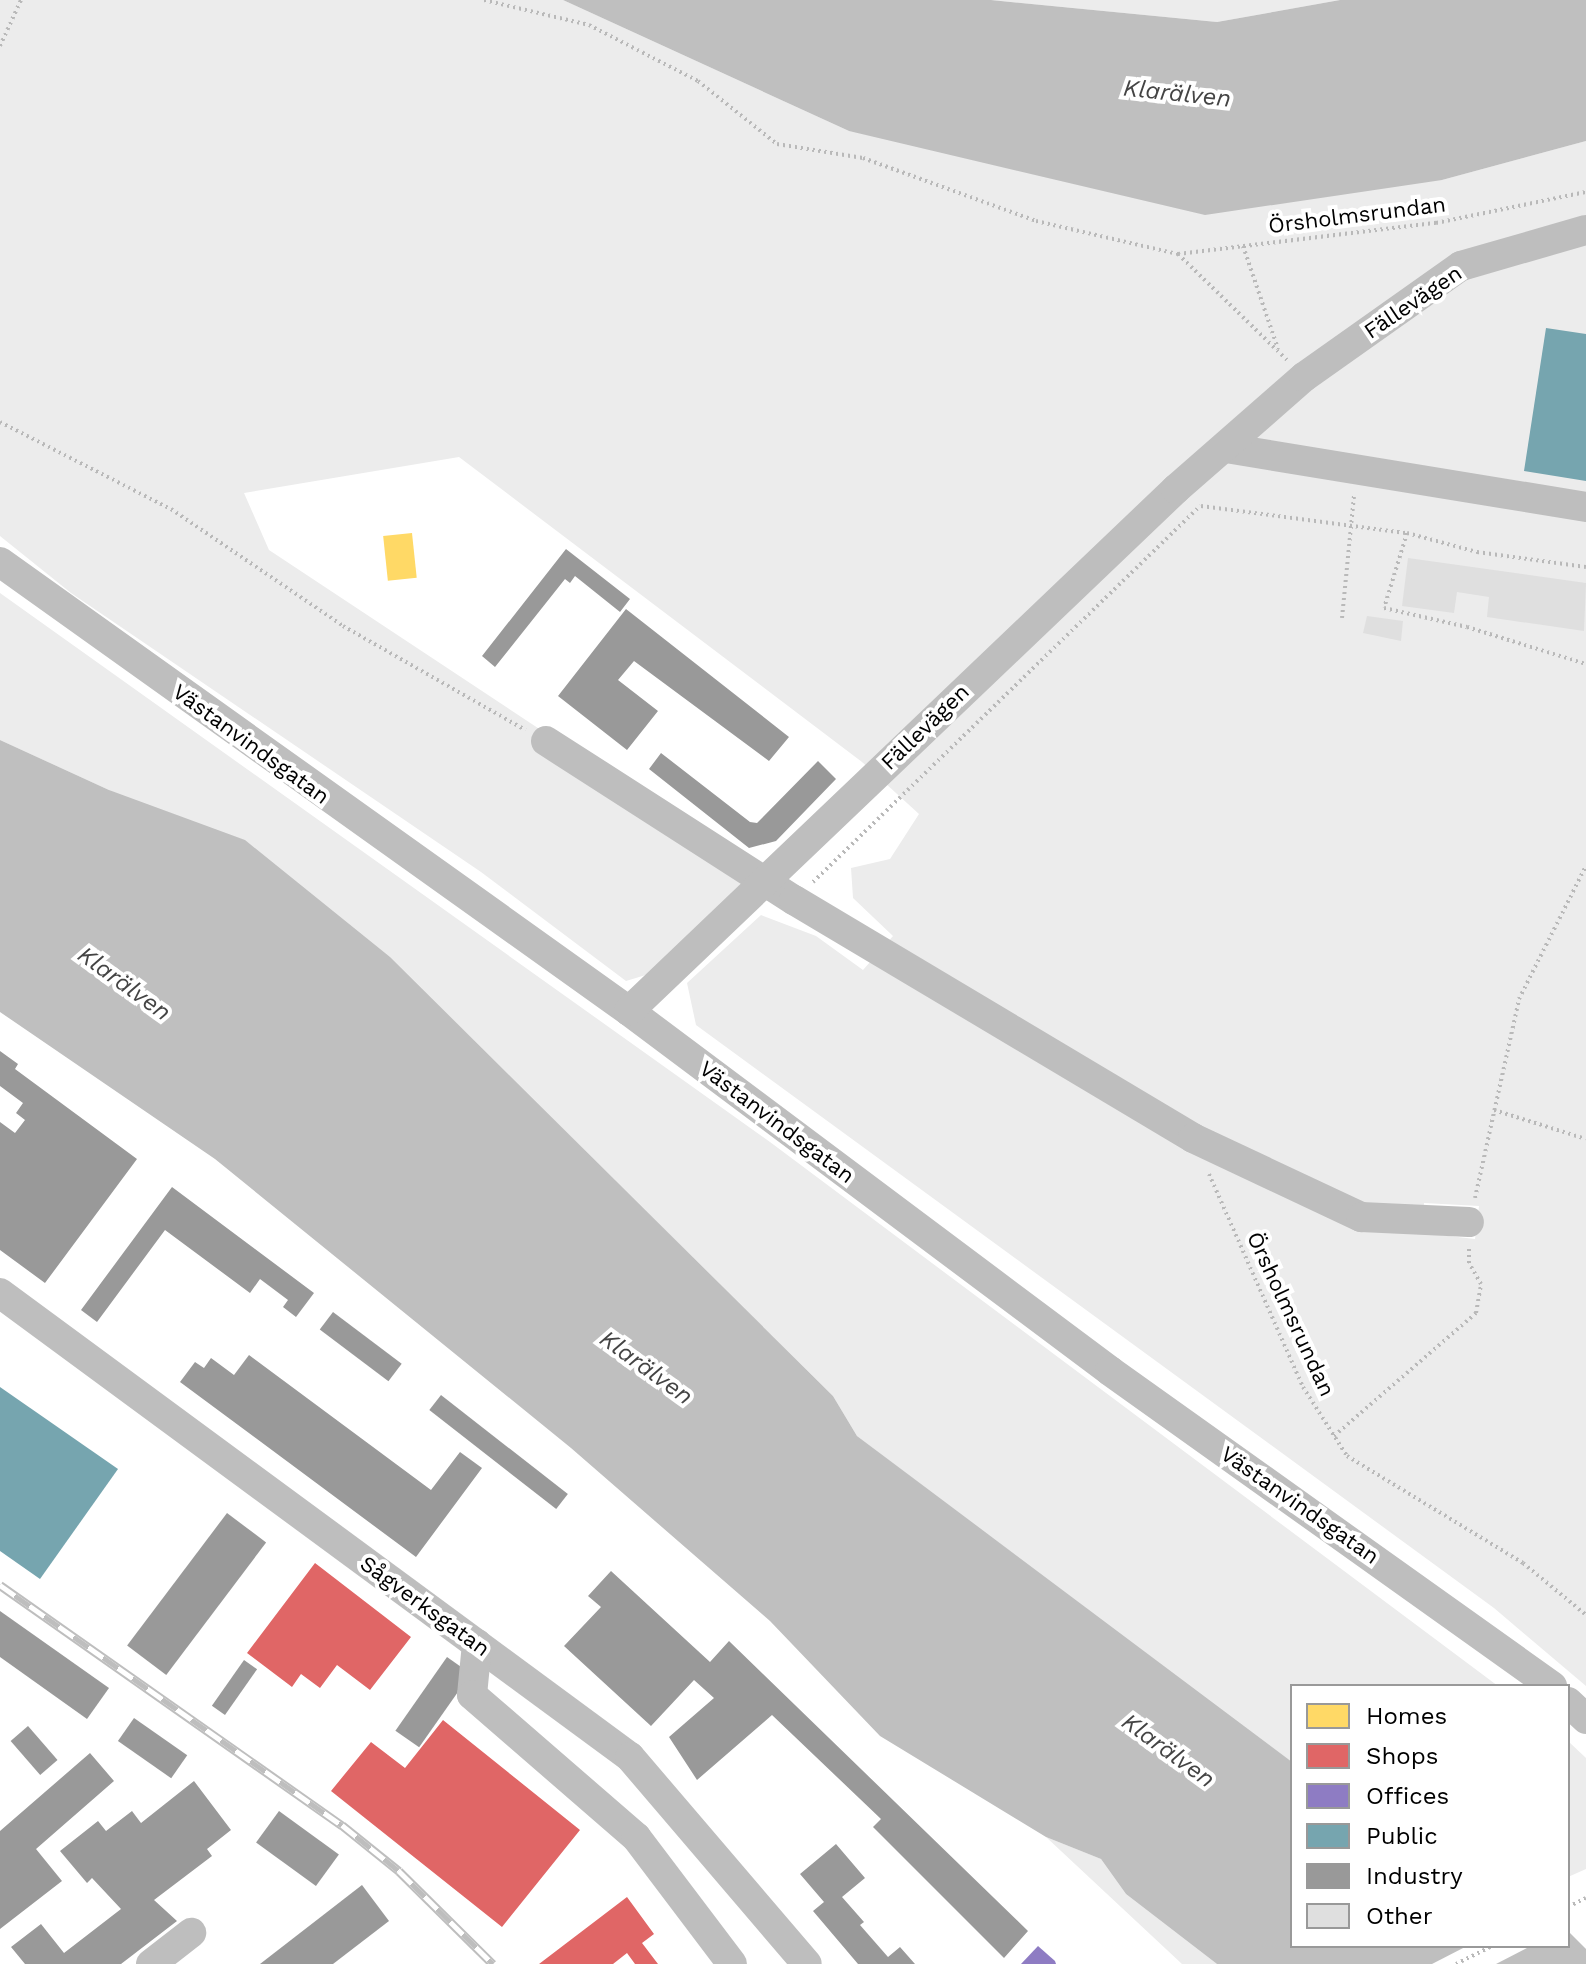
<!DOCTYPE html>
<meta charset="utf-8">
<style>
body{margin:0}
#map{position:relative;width:1586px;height:1964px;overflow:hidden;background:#fff;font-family:"Work Sans",sans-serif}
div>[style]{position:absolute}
.green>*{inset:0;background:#ececec}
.water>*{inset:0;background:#bfbfbf}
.pier>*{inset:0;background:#fff}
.homes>*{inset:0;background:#ffd966;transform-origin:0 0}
.shops>*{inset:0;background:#e06666}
.offices>*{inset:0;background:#8e7cc3}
.public>*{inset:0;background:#76a5af}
.industry>*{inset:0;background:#999;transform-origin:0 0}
.building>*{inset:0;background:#dfdfdf}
.path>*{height:4px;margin-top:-2px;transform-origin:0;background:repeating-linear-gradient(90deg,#b9b9b9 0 2px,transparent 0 6px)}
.minor>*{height:30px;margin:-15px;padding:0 15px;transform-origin:15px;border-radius:15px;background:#bebebe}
.rail>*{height:9px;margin-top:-4.5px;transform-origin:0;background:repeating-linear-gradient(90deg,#fff 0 18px,#bebebe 0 36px);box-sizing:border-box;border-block:2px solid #bebebe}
span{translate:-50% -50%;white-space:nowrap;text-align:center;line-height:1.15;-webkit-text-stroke:8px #fff;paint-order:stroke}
.street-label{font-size:22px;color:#000}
.water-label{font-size:24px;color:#444;font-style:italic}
.legend{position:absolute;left:1290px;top:1684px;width:280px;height:264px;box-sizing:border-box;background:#fff;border:2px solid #999;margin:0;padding:10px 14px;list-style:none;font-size:24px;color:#000}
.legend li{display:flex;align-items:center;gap:16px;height:40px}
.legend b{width:40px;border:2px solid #999}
</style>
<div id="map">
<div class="green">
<i style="clip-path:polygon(evenodd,0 0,563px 0,849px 131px,1442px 180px,1586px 141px,1586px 1686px,1494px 1608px,696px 1025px,687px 983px,761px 915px,816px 936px,863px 970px,893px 936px,853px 898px,851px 868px,890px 859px,919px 814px,862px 762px,459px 457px,244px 493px,269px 550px,754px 871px,649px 974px,626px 981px,481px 872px,71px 593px,0 536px,0 0,1424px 1203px,1479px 1206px,1475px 1239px,1423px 1233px,1424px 1203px)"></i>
<i style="clip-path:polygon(991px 0,1340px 0,1217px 22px)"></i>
<i style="clip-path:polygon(0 593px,770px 1142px,1498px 1686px,1292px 1686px,1292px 1762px,1243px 1729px,857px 1436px,833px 1396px,390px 958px,109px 790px,0 740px)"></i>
<i style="clip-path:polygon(1568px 1741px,1586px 1758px,1586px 1869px,1568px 1877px)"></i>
<i style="clip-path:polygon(1046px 1837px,1101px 1859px,1126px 1894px,1217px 1964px,1182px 1964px)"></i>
</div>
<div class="water">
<i style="clip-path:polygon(563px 0,991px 0,1217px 22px,1340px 0,1586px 0,1586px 141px,1442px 180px,1205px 215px,849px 131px)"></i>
<i style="clip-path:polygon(0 740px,109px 790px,245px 840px,390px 957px,833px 1396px,857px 1436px,1292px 1762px,1292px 1946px,1568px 1946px,1568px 1931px,1586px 1949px,1586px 1964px,1217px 1964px,1126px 1894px,1101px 1859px,1046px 1837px,880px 1736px,770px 1621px,571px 1448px,215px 1159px,0 1012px)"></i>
</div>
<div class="pier">
<i style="clip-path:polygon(1467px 1946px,1531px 1946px,1496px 1964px,1432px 1964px)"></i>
</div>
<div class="homes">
<i style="left:412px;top:533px;width:45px;height:29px;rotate:84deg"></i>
</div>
<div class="shops">
<i style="clip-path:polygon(315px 1563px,411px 1637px,370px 1690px,337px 1665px,320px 1688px,301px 1674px,292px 1687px,247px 1653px)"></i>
<i style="clip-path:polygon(443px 1720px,580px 1830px,502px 1927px,331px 1791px,371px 1742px,405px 1768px)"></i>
<i style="clip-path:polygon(627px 1897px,654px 1934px,642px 1943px,658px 1964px,635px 1964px,627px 1953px,613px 1964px,539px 1964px)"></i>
</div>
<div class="offices">
<i style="clip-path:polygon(1038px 1946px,1055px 1961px,1056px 1964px,1021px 1964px)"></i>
</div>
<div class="public">
<i style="clip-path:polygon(1546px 328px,1586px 334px,1586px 481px,1524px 471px)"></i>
<i style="clip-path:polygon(0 1387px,118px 1469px,40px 1579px,0 1551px)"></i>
</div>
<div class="industry">
<i style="clip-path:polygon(566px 549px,630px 599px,620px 612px,575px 576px,570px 583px,565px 579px,495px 667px,482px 656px)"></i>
<i style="clip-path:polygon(626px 609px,789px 737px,769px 761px,634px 661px,618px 680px,658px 711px,627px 750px,558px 696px)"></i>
<i style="clip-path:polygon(661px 753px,750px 822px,757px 823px,818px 761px,836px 779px,776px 841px,749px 848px,649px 769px)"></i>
<i style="clip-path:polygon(0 1051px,18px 1064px,15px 1069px,137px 1159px,45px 1283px,0 1250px,0 1122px,15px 1133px,25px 1120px,16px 1113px,23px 1103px,0 1086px)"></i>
<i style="clip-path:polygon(172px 1187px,314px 1293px,296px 1317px,283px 1307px,288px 1300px,260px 1279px,250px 1293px,165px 1230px,97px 1322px,81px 1310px)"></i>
<i style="left:333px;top:1312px;width:86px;height:22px;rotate:37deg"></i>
<i style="clip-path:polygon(249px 1355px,431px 1490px,460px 1452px,482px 1468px,416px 1557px,180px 1382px,195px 1362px,204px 1368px,211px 1358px,234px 1375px)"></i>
<i style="left:441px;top:1395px;width:161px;height:19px;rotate:38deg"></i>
<i style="left:227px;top:1513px;width:49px;height:166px;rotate:37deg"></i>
<i style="clip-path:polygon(611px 1571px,710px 1662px,729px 1641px,1028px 1931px,1004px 1958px,873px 1827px,881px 1819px,772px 1715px,697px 1780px,669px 1737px,714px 1698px,694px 1680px,651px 1726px,564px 1646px,601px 1607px,588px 1596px)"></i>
<i style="clip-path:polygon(0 1611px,109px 1688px,87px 1719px,0 1657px)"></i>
<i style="left:447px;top:1657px;width:29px;height:90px;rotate:35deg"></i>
<i style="left:244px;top:1660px;width:16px;height:56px;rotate:35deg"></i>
<i style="left:134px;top:1718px;width:65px;height:28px;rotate:35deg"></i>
<i style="left:28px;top:1726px;width:45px;height:23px;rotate:49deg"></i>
<i style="clip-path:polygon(90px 1753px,114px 1781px,36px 1849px,62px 1881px,0 1929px,0 1831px)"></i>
<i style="clip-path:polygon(194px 1781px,231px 1830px,207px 1849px,212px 1856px,154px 1900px,177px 1921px,121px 1964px,25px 1964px,11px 1947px,41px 1924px,64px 1953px,121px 1909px,92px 1878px,87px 1883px,60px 1851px,98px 1821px,106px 1831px,132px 1811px,141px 1823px)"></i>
<i style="left:279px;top:1811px;width:74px;height:39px;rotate:36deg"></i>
<i style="clip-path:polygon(836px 1844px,865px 1878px,842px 1897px,864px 1922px,860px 1925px,888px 1957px,900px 1947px,915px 1964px,858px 1964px,813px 1911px,824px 1902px,800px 1874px)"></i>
<i style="clip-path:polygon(362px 1885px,389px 1921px,333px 1964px,260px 1964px)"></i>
</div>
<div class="building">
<i style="clip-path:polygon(1408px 558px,1586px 583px,1584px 631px,1487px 617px,1489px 597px,1457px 592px,1454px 613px,1402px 606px)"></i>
<i style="clip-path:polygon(1367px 616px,1403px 621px,1401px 641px,1363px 633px)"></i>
</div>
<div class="path">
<i style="left:484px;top:0;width:108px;rotate:13.4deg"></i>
<i style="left:589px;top:25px;width:123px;rotate:27.2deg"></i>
<i style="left:698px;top:81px;width:101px;rotate:38.6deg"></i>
<i style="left:777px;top:144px;width:87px;rotate:9.2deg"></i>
<i style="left:863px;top:158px;width:184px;rotate:20deg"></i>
<i style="left:1036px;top:221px;width:146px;rotate:13.1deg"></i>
<i style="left:1178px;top:254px;width:260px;rotate:-6.9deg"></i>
<i style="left:1436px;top:223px;width:153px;rotate:-11.7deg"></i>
<i style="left:0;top:46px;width:51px;rotate:-65.5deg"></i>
<i style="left:1243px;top:246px;width:109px;rotate:71.2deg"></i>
<i style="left:1178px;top:254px;width:153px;rotate:44.2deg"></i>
<i style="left:0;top:422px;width:192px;rotate:27deg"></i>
<i style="left:171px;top:509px;width:208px;rotate:34.2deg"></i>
<i style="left:343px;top:626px;width:210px;rotate:29.7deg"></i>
<i style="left:1201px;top:506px;width:208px;rotate:7.5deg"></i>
<i style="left:1407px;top:533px;width:73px;rotate:15.2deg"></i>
<i style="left:1477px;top:552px;width:110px;rotate:7.8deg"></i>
<i style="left:1407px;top:533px;width:78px;rotate:107deg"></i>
<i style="left:1384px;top:608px;width:85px;rotate:12.9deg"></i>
<i style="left:1467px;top:627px;width:125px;rotate:17.3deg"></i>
<i style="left:1342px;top:618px;width:124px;rotate:-84.4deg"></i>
<i style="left:813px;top:882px;width:540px;rotate:-44.17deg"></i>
<i style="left:1494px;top:1110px;width:96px;rotate:17.5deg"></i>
<i style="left:1209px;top:1174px;width:233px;rotate:66.2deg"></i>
<i style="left:1303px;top:1387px;width:82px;rotate:57.5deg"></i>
<i style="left:1347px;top:1456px;width:206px;rotate:31.3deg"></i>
<i style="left:1523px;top:1563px;width:82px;rotate:39.5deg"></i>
<i style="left:1475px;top:1198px;width:204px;rotate:-77.5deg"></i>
<i style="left:1519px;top:999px;width:149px;rotate:-63.3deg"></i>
<i style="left:1334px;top:1436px;width:188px;rotate:-40.9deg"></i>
<i style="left:1476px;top:1313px;width:29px;rotate:-80deg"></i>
<i style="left:1481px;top:1284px;width:24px;rotate:-120deg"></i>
<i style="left:1469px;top:1263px;width:16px;rotate:-90deg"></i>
<i style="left:1568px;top:1907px;width:20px;rotate:-27deg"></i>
<i style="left:1456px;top:1964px;width:40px;rotate:-26.6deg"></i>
</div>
<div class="minor">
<i style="left:1226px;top:448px;width:365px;rotate:9.3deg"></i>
<i style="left:0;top:562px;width:773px;rotate:35.52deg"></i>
<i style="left:629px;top:1011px;width:601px;rotate:36.81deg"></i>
<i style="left:1110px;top:1371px;width:543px;rotate:35.48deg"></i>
<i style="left:546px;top:741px;width:295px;rotate:32.7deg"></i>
<i style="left:794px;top:900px;width:465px;rotate:30.8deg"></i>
<i style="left:1193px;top:1138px;width:186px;rotate:25.2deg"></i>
<i style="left:1361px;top:1217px;width:108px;rotate:2.7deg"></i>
<i style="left:629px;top:1011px;width:756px;rotate:-43.66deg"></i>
<i style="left:1176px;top:489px;width:170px;rotate:-41.2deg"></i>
<i style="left:1304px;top:377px;width:192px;rotate:-35.3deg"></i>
<i style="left:1461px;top:266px;width:130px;rotate:-16.1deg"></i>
<i style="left:0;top:1293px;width:782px;rotate:36.37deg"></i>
<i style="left:630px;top:1757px;width:272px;rotate:49.5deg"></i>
<i style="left:477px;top:1644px;width:51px;rotate:95.6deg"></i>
<i style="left:472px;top:1695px;width:217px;rotate:40.9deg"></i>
<i style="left:636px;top:1837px;width:159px;rotate:52.9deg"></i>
<i style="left:1568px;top:1702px;width:25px;rotate:43deg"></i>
<i style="left:151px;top:1964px;width:51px;rotate:-37.8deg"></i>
</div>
<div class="rail">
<i style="left:0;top:1585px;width:418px;rotate:35.1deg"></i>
<i style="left:342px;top:1825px;width:73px;rotate:38.9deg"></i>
<i style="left:399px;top:1871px;width:132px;rotate:44.7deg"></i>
</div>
<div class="street-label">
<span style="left:1357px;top:215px;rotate:-7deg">Örsholmsrundan</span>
<span style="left:1413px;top:302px;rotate:-34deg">Fällevägen</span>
<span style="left:925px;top:727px;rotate:-44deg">Fällevägen</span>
<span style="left:251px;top:744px;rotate:36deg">Västanvindsgatan</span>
<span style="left:777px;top:1122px;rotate:37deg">Västanvindsgatan</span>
<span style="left:1291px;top:1314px;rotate:65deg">Örsholmsrundan</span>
<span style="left:1300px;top:1505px;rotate:35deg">Västanvindsgatan</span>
<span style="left:425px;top:1606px;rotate:36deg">Sågverksgatan</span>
</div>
<div class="water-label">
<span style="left:1177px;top:94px;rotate:6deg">Klarälven</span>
<span style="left:124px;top:984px;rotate:36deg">Klarälven</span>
<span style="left:646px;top:1368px;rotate:36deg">Klarälven</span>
<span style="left:1168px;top:1751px;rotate:36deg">Klarälven</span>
</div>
<ul class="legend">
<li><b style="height:22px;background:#ffd966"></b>Homes</li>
<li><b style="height:22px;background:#e06666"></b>Shops</li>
<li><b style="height:22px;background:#8e7cc3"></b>Offices</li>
<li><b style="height:22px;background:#76a5af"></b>Public</li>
<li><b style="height:22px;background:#999"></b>Industry</li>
<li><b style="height:22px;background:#dfdfdf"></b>Other</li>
</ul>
</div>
